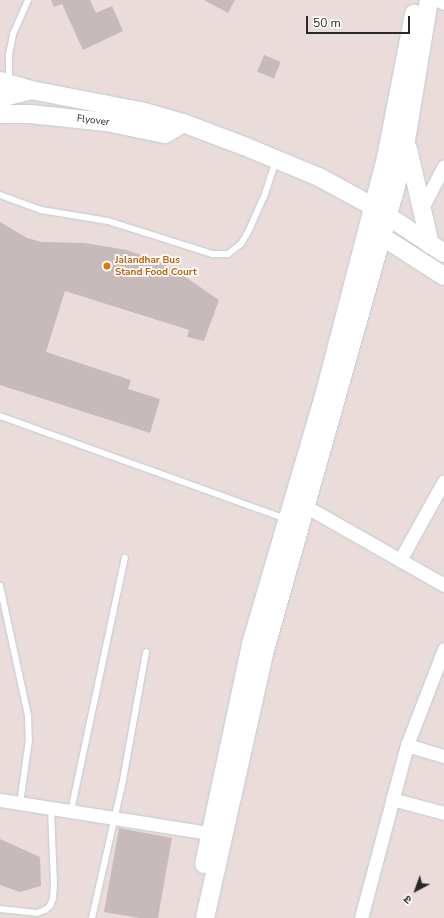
<!DOCTYPE html>
<meta charset="utf-8">
<style>
body{margin:0}
#map{position:relative;width:444px;height:918px;overflow:hidden;background:#ebdcdc;font-family:"Nunito Sans","Noto Sans Devanagari",sans-serif}
div>[style]{position:absolute}
.building>*{inset:0;background:#c6bbba;transform-origin:0 0}
.roads{filter:drop-shadow(0 0 1px #c0cbcf) drop-shadow(0 0 1px #c0cbcf)}
.lane>*{height:6px;margin:-3px;padding:0 3px;transform-origin:3px;border-radius:3px;background:#fff}
.street>*{height:13px;margin:-6.5px;padding:0 6.5px;transform-origin:6.5px;border-radius:6.5px;background:#fff}
.secondary>*{height:18px;margin:-9px;padding:0 9px;transform-origin:9px;border-radius:9px;background:#fff}
.dots>*{width:11px;height:11px;translate:-50% -50%;box-sizing:border-box;border:2px solid #fff;border-radius:50%}
span{translate:-50% -50%;white-space:nowrap;text-align:center;line-height:1.15;-webkit-text-stroke:3.5px #fff;paint-order:stroke}
.street-label{font-size:10px;color:#292929}
.food-label{font-size:10px;color:#c56008;font-weight:700}
.left{translate:0 -50%;text-align:left}
.north{position:absolute;left:396px;top:870px;width:40px;height:40px;-webkit-text-stroke:3px #fff;paint-order:stroke;rotate:221deg;font-size:11px;font-weight:700;line-height:16px;text-align:center;color:#292929}
.north::after{content:'';display:block;margin:auto;width:14px;height:18px;background:#292929;clip-path:polygon(50% 0,100% 100%,50% 72%,0 100%)}
.scale{position:absolute;left:306px;top:16px;width:104px;height:18px;box-sizing:border-box;border:2px solid #292929;border-top:0;padding-left:5px;font-size:12px;line-height:14px;white-space:nowrap;color:#292929;-webkit-text-stroke:3px #fff;paint-order:stroke}
</style>
<div id="map">
<div class="building">
<i style="clip-path:polygon(51px 0,90px 0,96px 13px,112px 6px,123px 31px,83px 50px,62px 4px,54px 7px)"></i>
<i style="clip-path:polygon(204px 0,235px 0,228px 13px)"></i>
<i style="left:264px;top:55px;width:18px;height:18px;rotate:22deg"></i>
<i style="clip-path:polygon(0 222px,27px 238px,42px 242px,85px 243px,127px 250px,146px 257px,166px 265px,184px 276px,219px 300px,204px 341px,187px 337px,189px 330px,65px 291px,46px 352px,131px 380px,128px 389px,160px 399px,150px 433px,0 385px)"></i>
<i style="clip-path:polygon(119px 828px,172px 838px,158px 918px,140px 918px,104px 912px)"></i>
<i style="clip-path:polygon(0 839px,40px 857px,41px 886px,20px 892px,0 885px)"></i>
</div>
<div class="roads">
<div class="lane">
<i style="left:9px;top:81px;width:26px;rotate:-90deg"></i>
<i style="left:9px;top:55px;width:21px;rotate:-79deg"></i>
<i style="left:13px;top:34px;width:37px;rotate:-66deg"></i>
<i style="left:0;top:195px;width:44px;rotate:20.1deg"></i>
<i style="left:41px;top:210px;width:68px;rotate:9.3deg"></i>
<i style="left:108px;top:221px;width:109px;rotate:17.6deg"></i>
<i style="left:212px;top:254px;width:16px"></i>
<i style="left:228px;top:254px;width:16px;rotate:-38deg"></i>
<i style="left:241px;top:244px;width:16px;rotate:-60deg"></i>
<i style="left:249px;top:230px;width:36px;rotate:-66deg"></i>
<i style="left:264px;top:197px;width:38px;rotate:-72deg"></i>
<i style="left:0;top:416px;width:304px;rotate:19.8deg"></i>
<i style="left:0;top:586px;width:133px;rotate:77.8deg"></i>
<i style="left:28px;top:716px;width:24px;rotate:88deg"></i>
<i style="left:29px;top:740px;width:64px;rotate:98.1deg"></i>
<i style="left:71px;top:811px;width:259px;rotate:-78deg"></i>
<i style="left:0;top:909px;width:37px;rotate:6deg"></i>
<i style="left:37px;top:913px;width:9px;rotate:-21deg"></i>
<i style="left:45px;top:910px;width:6px;rotate:-39deg"></i>
<i style="left:50px;top:906px;width:9px;rotate:-69deg"></i>
<i style="left:53px;top:898px;width:14px;rotate:-86deg"></i>
<i style="left:54px;top:884px;width:76px;rotate:-92.3deg"></i>
<i style="left:92px;top:918px;width:141px;rotate:-77.3deg"></i>
<i style="left:123px;top:780px;width:130px;rotate:-79.8deg"></i>
</div>
<div class="street">
<i style="left:438px;top:0;width:7px;rotate:27deg"></i>
<i style="left:422px;top:208px;width:47px;rotate:-62.4deg"></i>
<i style="left:298px;top:502px;width:168px;rotate:29.6deg"></i>
<i style="left:400px;top:560px;width:90px;rotate:-60.9deg"></i>
<i style="left:407px;top:745px;width:39px;rotate:17deg"></i>
<i style="left:392px;top:799px;width:54px;rotate:15.1deg"></i>
<i style="left:0;top:800px;width:223px;rotate:9deg"></i>
<i style="left:361px;top:918px;width:179px;rotate:-75.1deg"></i>
<i style="left:407px;top:745px;width:103px;rotate:-68.9deg"></i>
</div>
<div class="secondary">
<i style="left:0;top:81px;width:32px;rotate:16deg"></i>
<i style="left:31px;top:90px;width:115px;rotate:11deg"></i>
<i style="left:144px;top:112px;width:41px;rotate:15.8deg"></i>
<i style="left:183px;top:123px;width:65px;rotate:20.7deg"></i>
<i style="left:244px;top:146px;width:81px;rotate:22.5deg"></i>
<i style="left:319px;top:177px;width:63px;rotate:28.6deg"></i>
<i style="left:374px;top:207px;width:84px;rotate:33.3deg"></i>
<i style="left:0;top:98px;width:32px;rotate:-14deg"></i>
<i style="left:0;top:114px;width:30px"></i>
<i style="left:30px;top:114px;width:76px;rotate:6deg"></i>
<i style="left:106px;top:122px;width:60px;rotate:11.5deg"></i>
<i style="left:165px;top:134px;width:21px;rotate:-31deg"></i>
<i style="left:408px;top:149px;width:98px;rotate:77deg"></i>
<i style="left:372px;top:230px;width:85px;rotate:32.6deg"></i>
<i style="left:204px;top:864px;width:225px;rotate:-77.9deg"></i>
<i style="left:251px;top:644px;width:259px;rotate:-73.6deg"></i>
<i style="left:324px;top:396px;width:246px;rotate:-75.4deg"></i>
<i style="left:386px;top:158px;width:147px;rotate:-79deg"></i>
<i style="left:205px;top:918px;width:275px;rotate:-77.4deg"></i>
<i style="left:265px;top:650px;width:504px;rotate:-74.23deg"></i>
<i style="left:402px;top:165px;width:167px;rotate:-80.7deg"></i>
</div>
</div>
<div class="dots">
<i style="left:107px;top:266px;background:#e8710a"></i>
</div>
<div class="street-label">
<span style="left:93px;top:121px;rotate:7deg">Flyover</span>
</div>
<div class="food-label">
<span class="left" style="left:115px;top:266px">Jalandhar Bus<br>Stand Food Court</span>
</div>
<div class="north">उ</div>
<div class="scale">50 m</div>
</div>
